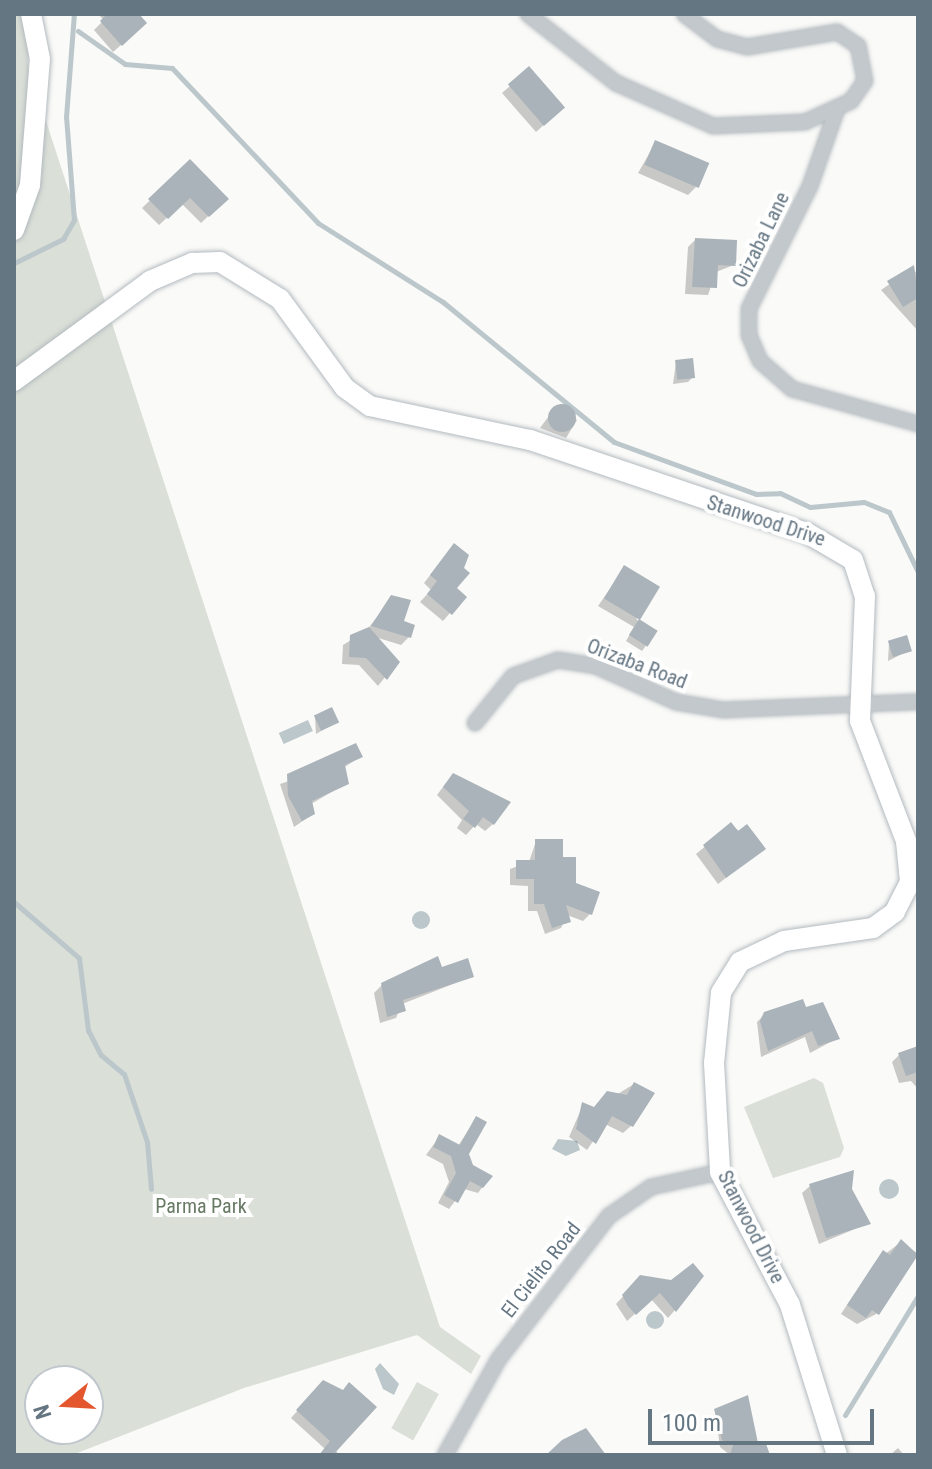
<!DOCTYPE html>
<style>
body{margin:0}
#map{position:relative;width:932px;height:1469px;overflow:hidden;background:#fafaf8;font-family:"Roboto Condensed",sans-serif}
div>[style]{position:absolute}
.green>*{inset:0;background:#dadfd7;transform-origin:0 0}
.water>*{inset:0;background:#bbc7cb;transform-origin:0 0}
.round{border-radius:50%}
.shadow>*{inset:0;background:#0003}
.stream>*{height:5px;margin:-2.5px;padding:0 2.5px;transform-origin:2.5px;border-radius:2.5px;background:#bbc7cb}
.building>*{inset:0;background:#aab3b9;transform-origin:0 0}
.roads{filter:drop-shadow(0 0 2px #b3babf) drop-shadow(0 0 2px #b3babf)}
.street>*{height:14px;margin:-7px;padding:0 7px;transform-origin:7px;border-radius:7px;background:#c3c8cc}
.secondary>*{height:20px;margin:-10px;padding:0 10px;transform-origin:10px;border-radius:10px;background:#fff}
span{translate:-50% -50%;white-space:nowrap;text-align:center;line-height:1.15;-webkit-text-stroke:8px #fff;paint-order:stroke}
.street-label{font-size:20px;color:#657683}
.park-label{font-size:20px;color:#687a64}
.frame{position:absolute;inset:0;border:16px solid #657683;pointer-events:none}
.north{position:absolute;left:24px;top:1365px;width:80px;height:80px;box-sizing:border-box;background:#fff;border:2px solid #c1c8cd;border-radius:50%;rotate:252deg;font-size:22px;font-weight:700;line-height:32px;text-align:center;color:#657683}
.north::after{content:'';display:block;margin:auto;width:28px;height:36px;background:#e4572e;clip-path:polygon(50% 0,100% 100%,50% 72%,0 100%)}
.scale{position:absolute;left:648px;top:1409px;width:226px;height:36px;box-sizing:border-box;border:4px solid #657683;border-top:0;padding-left:10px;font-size:24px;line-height:28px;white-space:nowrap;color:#657683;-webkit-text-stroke:6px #fff;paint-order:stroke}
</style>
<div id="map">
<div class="green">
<i style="clip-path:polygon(evenodd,14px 14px,30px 14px,28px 66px,440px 1327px,481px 1356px,471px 1374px,417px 1335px,244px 1388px,72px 1455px,14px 1455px,14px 14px,40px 1381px,88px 1381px,88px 1429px,40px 1429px,40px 1381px)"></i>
<i style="clip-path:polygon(814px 1078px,823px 1083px,844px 1148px,840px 1157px,773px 1178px,744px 1107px)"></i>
<i style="left:417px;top:1382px;width:25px;height:53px;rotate:29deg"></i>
</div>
<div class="water">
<i style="left:308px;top:720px;width:12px;height:32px;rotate:66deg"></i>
<i class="round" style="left:412px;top:911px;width:18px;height:18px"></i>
<i style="clip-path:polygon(558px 1139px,577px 1141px,580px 1150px,566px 1156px,552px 1149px)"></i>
<i class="round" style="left:879px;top:1179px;width:20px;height:20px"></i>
<i class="round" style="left:646px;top:1311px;width:18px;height:18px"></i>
<i style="clip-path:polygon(380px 1363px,399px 1384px,394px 1395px,383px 1389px,375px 1369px)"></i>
</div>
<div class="shadow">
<i style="clip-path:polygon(98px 14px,137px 14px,137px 31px,113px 52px,94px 30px,104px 20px)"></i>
<i style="clip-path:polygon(510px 86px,555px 115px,536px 132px,502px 93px)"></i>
<i style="clip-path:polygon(656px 142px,696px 187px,688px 195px,638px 173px)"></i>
<i style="clip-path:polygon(190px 162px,226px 199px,201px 223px,182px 204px,159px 225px,142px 208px)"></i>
<i style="clip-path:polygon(695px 240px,734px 265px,716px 272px,708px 295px,685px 294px,688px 247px)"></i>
<i style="clip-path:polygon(913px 268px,918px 276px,918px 331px,881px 290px)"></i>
<i style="clip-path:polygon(676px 362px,693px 377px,688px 382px,673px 384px)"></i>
<i style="clip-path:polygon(557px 405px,577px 420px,566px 438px,540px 428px)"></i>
<i style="clip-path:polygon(447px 553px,454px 588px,464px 597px,443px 621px,420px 602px,431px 590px,424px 583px)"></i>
<i style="clip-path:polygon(625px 567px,637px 620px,656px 632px,642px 651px,626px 641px,634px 627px,598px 606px)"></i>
<i style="clip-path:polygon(392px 597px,409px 637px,401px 645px,375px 637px,397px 662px,378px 686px,359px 665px,342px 664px,343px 645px,367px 630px)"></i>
<i style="clip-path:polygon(889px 643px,910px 650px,888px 661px)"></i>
<i style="clip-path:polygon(315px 717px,337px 722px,316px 734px)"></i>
<i style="clip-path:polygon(360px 757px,343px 768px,347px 783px,311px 804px,313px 814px,294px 827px,280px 784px)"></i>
<i style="clip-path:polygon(446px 783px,493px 824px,485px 831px,476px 824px,466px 835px,457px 828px,462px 820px,437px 795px)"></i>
<i style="clip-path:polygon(731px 825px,763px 849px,718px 884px,696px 854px)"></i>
<i style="clip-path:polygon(536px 841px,561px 859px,590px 914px,583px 921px,567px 915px,561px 928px,545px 934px,537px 911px,528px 911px,528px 886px,510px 885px,510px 869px,529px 862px)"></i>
<i style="clip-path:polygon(440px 969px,471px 977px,402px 1004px,396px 1018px,380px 1023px,374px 993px,382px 985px)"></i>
<i style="clip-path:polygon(804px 1010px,838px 1038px,810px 1053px,805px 1037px,761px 1057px,757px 1022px,765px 1014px)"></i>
<i style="clip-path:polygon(899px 1055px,918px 1057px,918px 1089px,911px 1081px,899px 1083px,892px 1062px)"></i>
<i style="clip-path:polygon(634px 1084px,631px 1126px,623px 1133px,605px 1124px,587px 1150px,569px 1137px,583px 1105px,593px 1109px)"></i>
<i style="clip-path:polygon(476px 1118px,467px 1154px,471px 1167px,490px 1177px,478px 1193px,464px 1189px,449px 1209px,438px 1203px,449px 1182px,443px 1164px,426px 1155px,440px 1136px,458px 1146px)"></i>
<i style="clip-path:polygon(810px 1186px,850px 1190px,869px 1223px,819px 1244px,802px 1193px)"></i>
<i style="clip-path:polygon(901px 1242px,917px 1253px,878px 1313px,857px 1324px,841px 1314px,876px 1261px)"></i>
<i style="clip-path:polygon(641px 1277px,671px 1282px,675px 1310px,668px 1318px,651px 1299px,627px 1321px,616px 1304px)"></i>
<i style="clip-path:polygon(317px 1389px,335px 1450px,340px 1455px,320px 1455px,325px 1449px,291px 1418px)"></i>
<i style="clip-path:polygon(715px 1410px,757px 1446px,768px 1455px,730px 1455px,720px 1447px)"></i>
<i style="clip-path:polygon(898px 1448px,904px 1455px,890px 1455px)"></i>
</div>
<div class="stream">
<i style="left:78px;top:31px;width:57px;rotate:35.1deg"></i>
<i style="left:125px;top:64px;width:47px;rotate:4.9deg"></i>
<i style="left:172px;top:68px;width:213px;rotate:46.7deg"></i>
<i style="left:318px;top:223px;width:148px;rotate:32.3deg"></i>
<i style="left:443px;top:302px;width:221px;rotate:39.3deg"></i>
<i style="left:614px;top:442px;width:151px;rotate:20.1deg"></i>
<i style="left:756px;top:494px;width:24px;rotate:-2deg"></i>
<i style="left:780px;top:493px;width:33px;rotate:25deg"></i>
<i style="left:810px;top:507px;width:54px;rotate:-5.3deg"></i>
<i style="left:864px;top:502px;width:27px;rotate:22deg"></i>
<i style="left:889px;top:512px;width:67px;rotate:64.2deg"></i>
<i style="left:14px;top:263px;width:55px;rotate:-26.1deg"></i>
<i style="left:63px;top:239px;width:22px;rotate:-60deg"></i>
<i style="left:74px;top:220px;width:103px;rotate:-94.4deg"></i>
<i style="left:66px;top:117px;width:103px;rotate:-85.6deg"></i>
<i style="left:14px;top:902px;width:86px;rotate:40.7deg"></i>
<i style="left:79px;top:958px;width:73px;rotate:82.9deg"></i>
<i style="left:88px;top:1030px;width:28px;rotate:63deg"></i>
<i style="left:101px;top:1055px;width:30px;rotate:40deg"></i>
<i style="left:124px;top:1074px;width:72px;rotate:71.3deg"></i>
<i style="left:147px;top:1142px;width:47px;rotate:85.1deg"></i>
<i style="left:845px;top:1415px;width:140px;rotate:-58.5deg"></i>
</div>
<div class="building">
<i style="clip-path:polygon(107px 14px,139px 14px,147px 23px,122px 46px,100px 21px)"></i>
<i style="left:529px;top:66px;width:55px;height:28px;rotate:49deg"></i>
<i style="left:655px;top:140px;width:59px;height:27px;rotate:23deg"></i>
<i style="clip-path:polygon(190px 159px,229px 199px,209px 217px,190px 198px,168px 219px,148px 199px)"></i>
<i style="clip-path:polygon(695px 238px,737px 240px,736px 266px,718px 265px,717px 288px,692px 287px)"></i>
<i style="clip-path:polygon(914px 265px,918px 298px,903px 307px,887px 281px)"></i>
<i style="left:693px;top:358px;width:20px;height:18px;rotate:84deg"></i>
<i class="round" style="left:548px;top:404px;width:28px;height:28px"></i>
<i style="clip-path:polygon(454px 543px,469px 555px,464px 568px,470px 573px,457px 588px,467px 597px,452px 615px,427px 594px,437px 581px,430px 575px)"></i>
<i style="left:624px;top:565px;width:42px;height:39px;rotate:31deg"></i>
<i style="clip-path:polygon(391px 595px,411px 600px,404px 621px,415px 625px,411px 638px,371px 626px)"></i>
<i style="left:639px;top:619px;width:22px;height:19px;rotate:32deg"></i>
<i style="clip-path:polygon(369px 627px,400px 662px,387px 680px,366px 658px,349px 657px,350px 635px)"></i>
<i style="left:907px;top:635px;width:17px;height:20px;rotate:73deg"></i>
<i style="left:332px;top:707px;width:17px;height:20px;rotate:65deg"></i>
<i style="clip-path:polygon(356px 743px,363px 757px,345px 765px,349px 784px,312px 801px,315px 814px,302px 821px,288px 796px,287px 774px)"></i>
<i style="clip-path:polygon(453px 773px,511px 802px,494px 825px,483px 817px,475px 828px,463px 819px,469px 811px,443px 787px)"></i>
<i style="clip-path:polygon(731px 822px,738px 831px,747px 824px,766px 849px,726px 878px,703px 845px)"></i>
<i style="clip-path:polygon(535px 839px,563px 839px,563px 857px,576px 857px,576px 883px,600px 892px,592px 915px,566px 905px,571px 922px,552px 928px,544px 904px,534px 904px,534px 879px,516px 879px,516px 860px,535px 860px)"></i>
<i style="clip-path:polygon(438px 956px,442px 967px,468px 958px,474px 977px,403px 1000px,406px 1011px,387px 1017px,381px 983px)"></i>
<i style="clip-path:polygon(803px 999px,806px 1007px,823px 1002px,840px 1039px,818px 1046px,812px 1031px,768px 1051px,760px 1021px,764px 1012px)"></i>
<i style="clip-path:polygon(918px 1046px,918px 1072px,906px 1076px,898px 1053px)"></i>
<i style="clip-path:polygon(634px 1082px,655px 1093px,633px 1127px,612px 1116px,596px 1144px,576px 1129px,582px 1102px,594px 1107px,607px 1091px,627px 1095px)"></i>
<i style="clip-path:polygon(476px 1116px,487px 1122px,469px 1154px,473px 1165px,493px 1176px,483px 1188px,470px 1181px,458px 1203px,444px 1195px,456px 1173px,451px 1156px,433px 1147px,439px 1134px,460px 1145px)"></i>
<i style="clip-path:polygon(854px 1170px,852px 1189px,871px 1224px,826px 1238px,809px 1184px)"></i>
<i style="clip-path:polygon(901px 1239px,918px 1255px,879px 1315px,872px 1310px,866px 1318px,847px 1305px,883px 1250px,890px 1255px)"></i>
<i style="clip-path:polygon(693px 1263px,704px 1276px,676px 1312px,660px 1293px,636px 1315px,628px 1306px,622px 1295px,640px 1275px,671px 1280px)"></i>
<i style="clip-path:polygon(323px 1380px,343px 1390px,349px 1382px,377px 1407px,333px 1455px,319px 1455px,330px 1441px,296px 1410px)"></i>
<i style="clip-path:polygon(748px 1395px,758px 1443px,765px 1441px,770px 1455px,730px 1455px,733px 1445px,722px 1440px,714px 1409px)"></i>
<i style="clip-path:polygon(586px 1428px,606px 1455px,546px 1455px,562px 1440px)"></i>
</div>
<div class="roads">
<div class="street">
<i style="left:528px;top:14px;width:112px;rotate:38.1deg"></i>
<i style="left:616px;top:83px;width:106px;rotate:23.9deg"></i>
<i style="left:713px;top:126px;width:92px;rotate:-2.5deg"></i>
<i style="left:805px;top:122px;width:51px;rotate:-24.5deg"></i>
<i style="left:851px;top:101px;width:24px;rotate:-55deg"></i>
<i style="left:865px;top:81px;width:36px;rotate:-101deg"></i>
<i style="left:858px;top:46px;width:25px;rotate:-146deg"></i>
<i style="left:837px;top:32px;width:91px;rotate:170.5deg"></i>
<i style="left:747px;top:47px;width:31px;rotate:-165deg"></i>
<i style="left:717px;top:39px;width:41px;rotate:-142.9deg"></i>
<i style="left:837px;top:109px;width:82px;rotate:109.3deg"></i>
<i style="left:810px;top:186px;width:137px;rotate:116.4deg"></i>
<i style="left:749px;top:309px;width:26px;rotate:90deg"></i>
<i style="left:749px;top:335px;width:28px;rotate:67deg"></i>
<i style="left:760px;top:361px;width:43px;rotate:41.2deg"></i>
<i style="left:792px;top:389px;width:131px;rotate:15.5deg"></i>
<i style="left:475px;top:723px;width:60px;rotate:-51deg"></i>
<i style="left:513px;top:676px;width:48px;rotate:-19.6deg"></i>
<i style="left:558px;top:660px;width:38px;rotate:9deg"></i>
<i style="left:596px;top:666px;width:88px;rotate:24.2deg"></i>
<i style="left:676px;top:702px;width:49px;rotate:9.5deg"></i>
<i style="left:724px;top:710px;width:194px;rotate:-2.4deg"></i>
<i style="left:445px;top:1455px;width:109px;rotate:-60.8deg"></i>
<i style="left:498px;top:1360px;width:182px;rotate:-52.4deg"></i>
<i style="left:609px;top:1216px;width:51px;rotate:-34.6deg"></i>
<i style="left:651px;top:1187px;width:71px;rotate:-12.3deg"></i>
</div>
<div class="secondary">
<i style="left:14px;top:230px;width:48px;rotate:-70.4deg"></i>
<i style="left:30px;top:185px;width:126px;rotate:-85.5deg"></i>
<i style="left:40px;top:59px;width:46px;rotate:-101.3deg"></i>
<i style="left:14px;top:381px;width:169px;rotate:-36.3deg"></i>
<i style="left:150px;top:281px;width:46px;rotate:-23.2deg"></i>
<i style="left:192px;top:263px;width:28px;rotate:-2deg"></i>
<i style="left:220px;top:262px;width:70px;rotate:31.7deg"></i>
<i style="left:280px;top:299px;width:110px;rotate:53.9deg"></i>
<i style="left:345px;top:388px;width:31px;rotate:36deg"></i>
<i style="left:370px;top:406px;width:164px;rotate:12deg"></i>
<i style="left:530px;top:440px;width:292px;rotate:18.6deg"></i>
<i style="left:807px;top:533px;width:53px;rotate:30.4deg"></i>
<i style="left:853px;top:560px;width:38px;rotate:72deg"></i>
<i style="left:865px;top:596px;width:125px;rotate:92.3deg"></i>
<i style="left:860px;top:721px;width:129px;rotate:69deg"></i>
<i style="left:906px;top:841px;width:41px;rotate:84.4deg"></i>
<i style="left:910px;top:882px;width:34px;rotate:117deg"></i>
<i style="left:895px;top:912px;width:27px;rotate:144deg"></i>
<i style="left:873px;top:928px;width:90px;rotate:171.7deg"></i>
<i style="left:784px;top:941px;width:49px;rotate:154.5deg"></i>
<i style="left:740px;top:962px;width:36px;rotate:122deg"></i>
<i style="left:721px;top:993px;width:70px;rotate:95.7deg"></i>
<i style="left:714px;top:1063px;width:109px;rotate:86.8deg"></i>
<i style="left:720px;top:1172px;width:150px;rotate:62.2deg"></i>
<i style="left:790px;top:1305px;width:157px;rotate:72.6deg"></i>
</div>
</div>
<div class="street-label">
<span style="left:761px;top:240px;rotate:-64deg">Orizaba Lane</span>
<span style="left:766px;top:521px;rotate:18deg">Stanwood Drive</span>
<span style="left:637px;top:664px;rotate:21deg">Orizaba Road</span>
<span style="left:751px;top:1227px;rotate:63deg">Stanwood Drive</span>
<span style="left:541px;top:1270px;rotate:-52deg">El Cielito Road</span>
</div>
<div class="park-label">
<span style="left:201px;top:1206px">Parma Park</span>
</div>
<div class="frame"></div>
<div class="north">N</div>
<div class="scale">100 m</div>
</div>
